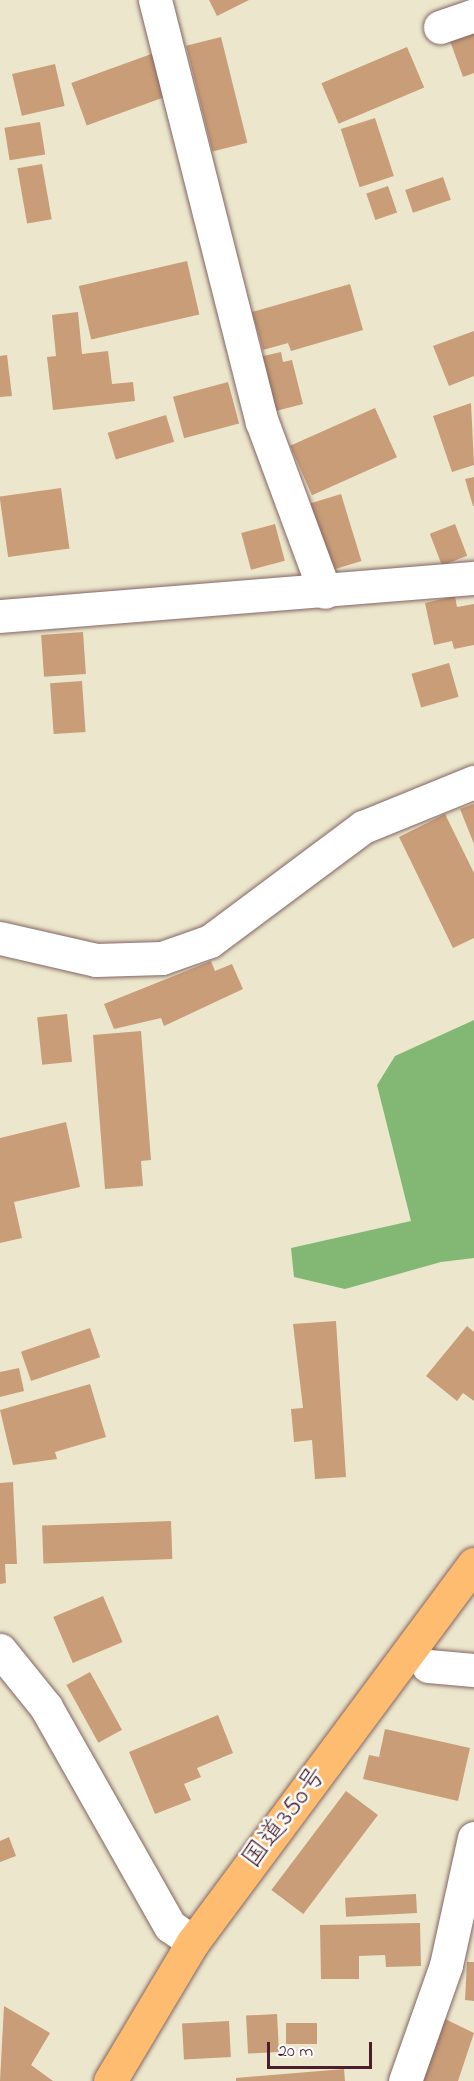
<!DOCTYPE html>
<meta charset="utf-8">
<style>
body{margin:0}
#map{position:relative;width:474px;height:2081px;overflow:hidden;background:#ece7cc;font-family:"Indie Flower","Klee One",sans-serif}
div>[style]{position:absolute}
.forest>*{inset:0;background:#82b874}
.building>*{inset:0;background:#c89d78;transform-origin:0 0}
.roads{filter:drop-shadow(0 0 2px #836563) drop-shadow(0 0 2px #836563)}
.street>*{height:33px;margin:-16.5px;padding:0 16.5px;transform-origin:16.5px;border-radius:16.5px;background:#fff}
.highway>*{height:33px;margin:-16.5px;padding:0 16.5px;transform-origin:16.5px;border-radius:16.5px;background:#febc70}
span{translate:-50% -50%;white-space:nowrap;text-align:center;line-height:1.15;-webkit-text-stroke:5px #fff;paint-order:stroke}
.street-label{font-size:27px;color:#4a1f2b}
.scale{position:absolute;left:267px;top:2042px;width:105px;height:27px;box-sizing:border-box;border:3px solid #4a1f2b;border-top:0;padding-left:8px;font-size:18px;line-height:21px;white-space:nowrap;color:#4a1f2b;-webkit-text-stroke:4px #fff;paint-order:stroke}
</style>
<div id="map">
<div class="forest">
<i style="clip-path:polygon(474px 1020px,474px 1258px,441px 1262px,345px 1289px,294px 1277px,291px 1248px,411px 1221px,377px 1085px,395px 1056px)"></i>
</div>
<div class="building">
<i style="clip-path:polygon(209px 0,249px 0,217px 16px)"></i>
<i style="clip-path:polygon(474px 28px,474px 73px,463px 77px,449px 38px)"></i>
<i style="left:221px;top:37px;width:109px;height:36px;rotate:76deg"></i>
<i style="left:407px;top:47px;width:44px;height:93px;rotate:67deg"></i>
<i style="left:154px;top:53px;width:45px;height:88px;rotate:70deg"></i>
<i style="left:55px;top:64px;width:43px;height:44px;rotate:77deg"></i>
<i style="left:375px;top:118px;width:61px;height:36px;rotate:72deg"></i>
<i style="left:40px;top:122px;width:33px;height:36px;rotate:81deg"></i>
<i style="left:42px;top:164px;width:56px;height:25px;rotate:80deg"></i>
<i style="left:443px;top:177px;width:24px;height:40px;rotate:71deg"></i>
<i style="left:388px;top:186px;width:28px;height:23px;rotate:71deg"></i>
<i style="left:187px;top:261px;width:55px;height:111px;rotate:77deg"></i>
<i style="clip-path:polygon(350px 284px,363px 330px,291px 351px,288px 343px,263px 350px,252px 312px)"></i>
<i style="clip-path:polygon(78px 312px,82px 354px,108px 351px,112px 384px,133px 382px,135px 401px,53px 410px,47px 357px,56px 356px,52px 315px)"></i>
<i style="clip-path:polygon(474px 331px,474px 376px,449px 386px,433px 346px)"></i>
<i style="clip-path:polygon(281px 352px,283px 362px,292px 360px,303px 404px,272px 412px,259px 357px)"></i>
<i style="clip-path:polygon(7px 355px,12px 396px,0 397px,0 356px)"></i>
<i style="left:228px;top:382px;width:43px;height:57px;rotate:75deg"></i>
<i style="clip-path:polygon(471px 403px,474px 465px,452px 472px,433px 416px)"></i>
<i style="left:375px;top:408px;width:54px;height:93px;rotate:66deg"></i>
<i style="left:166px;top:415px;width:28px;height:61px;rotate:73deg"></i>
<i style="clip-path:polygon(474px 477px,474px 506px,473px 506px,465px 479px)"></i>
<i style="left:61px;top:488px;width:61px;height:62px;rotate:82deg"></i>
<i style="left:341px;top:494px;width:70px;height:35px;rotate:73deg"></i>
<i style="left:275px;top:524px;width:38px;height:35px;rotate:75deg"></i>
<i style="left:455px;top:524px;width:34px;height:27px;rotate:69deg"></i>
<i style="clip-path:polygon(455px 596px,457px 607px,474px 604px,474px 645px,454px 649px,452px 641px,434px 645px,425px 603px)"></i>
<i style="left:83px;top:632px;width:42px;height:42px;rotate:86deg"></i>
<i style="left:449px;top:663px;width:35px;height:39px;rotate:74deg"></i>
<i style="left:82px;top:681px;width:51px;height:32px;rotate:86deg"></i>
<i style="clip-path:polygon(474px 804px,474px 844px,460px 809px)"></i>
<i style="clip-path:polygon(445px 814px,474px 873px,474px 938px,453px 948px,399px 837px)"></i>
<i style="clip-path:polygon(211px 961px,215px 971px,232px 964px,243px 989px,164px 1026px,161px 1018px,114px 1029px,104px 1004px)"></i>
<i style="left:67px;top:1014px;width:48px;height:30px;rotate:84deg"></i>
<i style="clip-path:polygon(141px 1031px,151px 1160px,141px 1161px,143px 1186px,105px 1189px,93px 1035px)"></i>
<i style="clip-path:polygon(66px 1122px,80px 1187px,14px 1202px,22px 1238px,0 1243px,0 1138px)"></i>
<i style="clip-path:polygon(336px 1321px,346px 1477px,315px 1479px,312px 1440px,294px 1442px,291px 1409px,303px 1408px,293px 1324px)"></i>
<i style="clip-path:polygon(467px 1326px,474px 1332px,474px 1401px,463px 1393px,457px 1401px,426px 1376px)"></i>
<i style="left:90px;top:1328px;width:31px;height:73px;rotate:71deg"></i>
<i style="clip-path:polygon(19px 1368px,24px 1391px,0 1397px,0 1372px)"></i>
<i style="clip-path:polygon(90px 1384px,106px 1437px,55px 1452px,57px 1459px,13px 1465px,0 1410px)"></i>
<i style="clip-path:polygon(13px 1482px,17px 1564px,5px 1564px,6px 1583px,0 1584px,0 1483px)"></i>
<i style="left:171px;top:1521px;width:38px;height:129px;rotate:88deg"></i>
<i style="left:103px;top:1596px;width:50px;height:54px;rotate:67deg"></i>
<i style="left:90px;top:1672px;width:66px;height:27px;rotate:61deg"></i>
<i style="clip-path:polygon(218px 1715px,233px 1753px,197px 1768px,201px 1777px,184px 1784px,191px 1800px,155px 1814px,129px 1752px)"></i>
<i style="clip-path:polygon(385px 1729px,470px 1748px,458px 1801px,363px 1779px,369px 1755px,379px 1757px)"></i>
<i style="left:346px;top:1791px;width:40px;height:124px;rotate:37deg"></i>
<i style="clip-path:polygon(9px 1837px,16px 1856px,0 1862px,0 1841px)"></i>
<i style="left:416px;top:1894px;width:19px;height:71px;rotate:87deg"></i>
<i style="clip-path:polygon(420px 1923px,421px 1966px,386px 1967px,385px 1955px,359px 1956px,359px 1979px,321px 1979px,320px 1925px)"></i>
<i style="clip-path:polygon(467px 1962px,474px 1962px,474px 2001px,465px 2000px)"></i>
<i style="clip-path:polygon(4px 2006px,50px 2033px,31px 2065px,53px 2081px,0 2081px)"></i>
<i style="left:277px;top:2014px;width:38px;height:31px;rotate:87deg"></i>
<i style="clip-path:polygon(441px 2017px,474px 2033px,458px 2081px,420px 2081px)"></i>
<i style="left:229px;top:2021px;width:36px;height:47px;rotate:87deg"></i>
<i style="left:286px;top:2023px;width:31px;height:21px"></i>
<i style="clip-path:polygon(344px 2069px,345px 2081px,236px 2081px,236px 2078px)"></i>
</div>
<div class="roads">
<div class="street">
<i style="left:155px;top:0;width:435px;rotate:75.8deg"></i>
<i style="left:262px;top:422px;width:181px;rotate:69.7deg"></i>
<i style="left:440px;top:27px;width:36px;rotate:-19deg"></i>
<i style="left:0;top:616px;width:476px;rotate:-4.6deg"></i>
<i style="left:0;top:938px;width:98px;rotate:12.9deg"></i>
<i style="left:96px;top:960px;width:66px;rotate:-1.7deg"></i>
<i style="left:162px;top:958px;width:51px;rotate:-19.5deg"></i>
<i style="left:210px;top:941px;width:191px;rotate:-36.7deg"></i>
<i style="left:363px;top:827px;width:120px;rotate:-22.1deg"></i>
<i style="left:0;top:1650px;width:73px;rotate:51.1deg"></i>
<i style="left:46px;top:1707px;width:252px;rotate:60.5deg"></i>
<i style="left:170px;top:1926px;width:28px;rotate:35deg"></i>
<i style="left:428px;top:1666px;width:46px;rotate:5deg"></i>
<i style="left:405px;top:2081px;width:123px;rotate:-70.5deg"></i>
<i style="left:446px;top:1965px;width:130px;rotate:-77.6deg"></i>
</div>
<div class="highway">
<i style="left:110px;top:2081px;width:162px;rotate:-59.2deg"></i>
<i style="left:193px;top:1942px;width:471px;rotate:-53.4deg"></i>
</div>
</div>
<div class="street-label">
<span style="left:285px;top:1818px;rotate:-53deg">国道350号</span>
</div>
<div class="scale">20 m</div>
</div>
